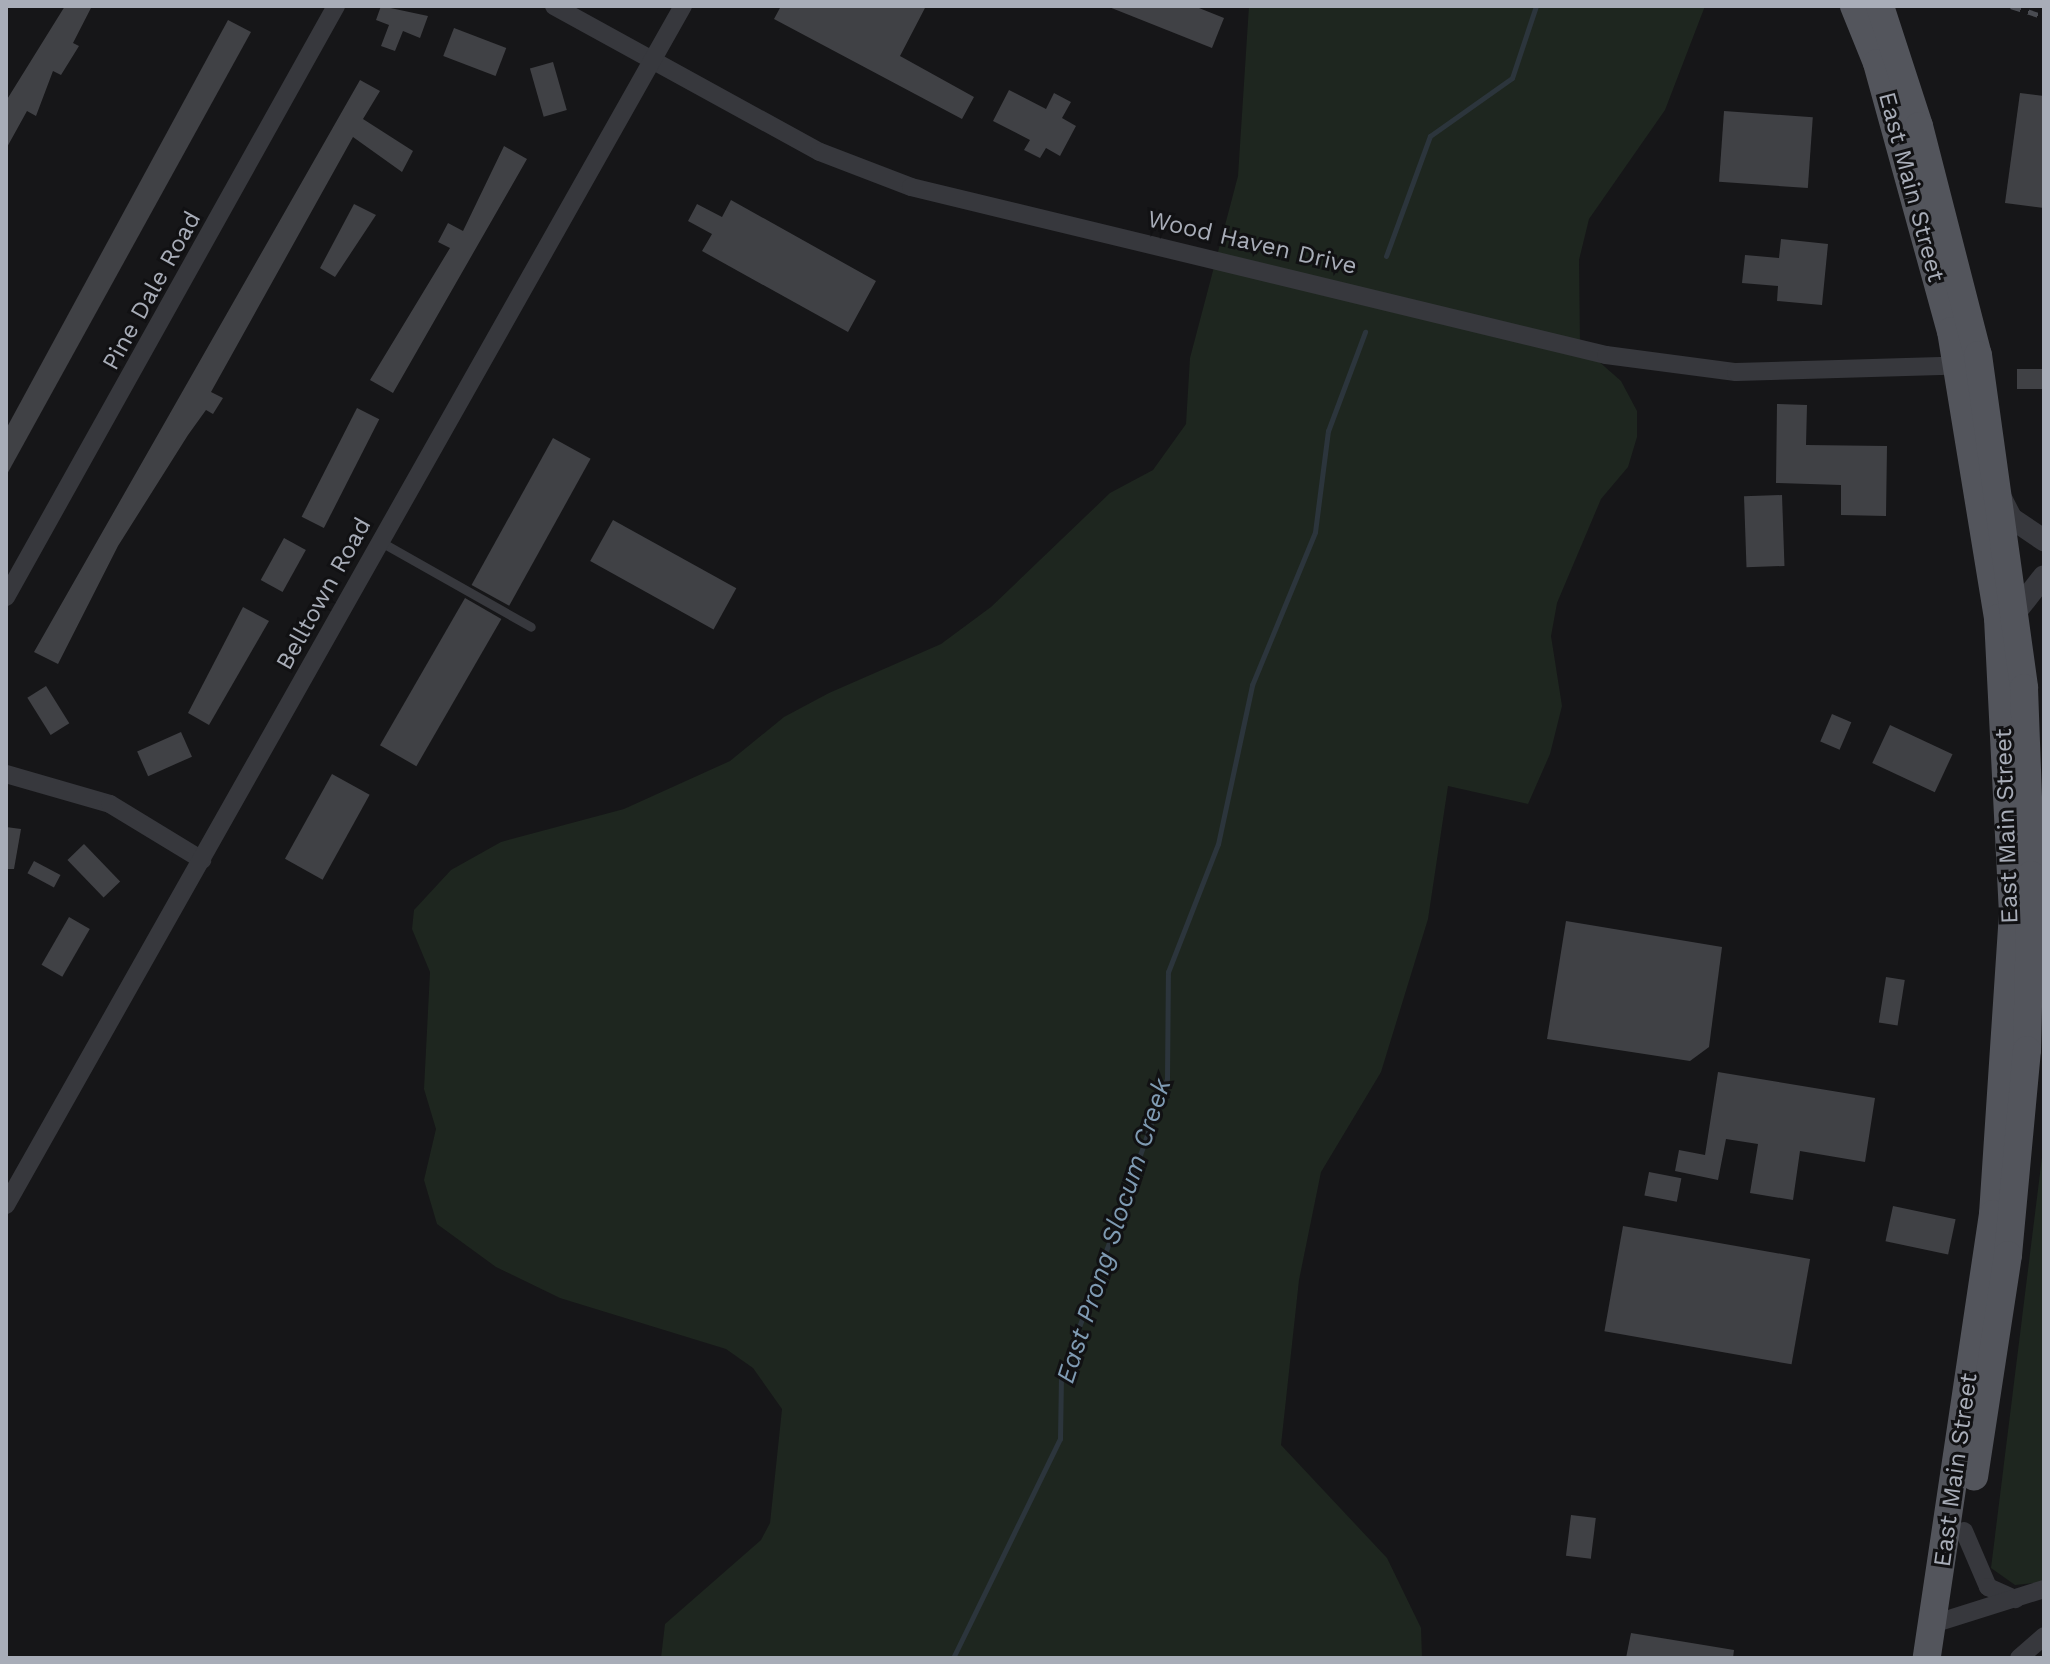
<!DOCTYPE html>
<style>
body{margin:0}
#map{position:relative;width:2050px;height:1664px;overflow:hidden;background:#161618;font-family:"Work Sans",sans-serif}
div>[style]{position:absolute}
.green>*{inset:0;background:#1e261f}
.stream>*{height:5px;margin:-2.5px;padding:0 2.5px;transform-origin:2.5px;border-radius:2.5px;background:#2c353c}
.building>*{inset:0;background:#404145;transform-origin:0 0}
.service>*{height:9px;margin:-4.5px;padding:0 4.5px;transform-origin:4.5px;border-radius:4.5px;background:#37383d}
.minor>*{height:18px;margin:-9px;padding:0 9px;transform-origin:9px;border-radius:9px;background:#37383d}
.tertiary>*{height:22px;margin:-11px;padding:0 11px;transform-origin:11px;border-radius:11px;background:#37383d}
.primary>*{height:28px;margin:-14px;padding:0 14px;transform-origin:14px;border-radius:14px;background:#53555c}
.rail>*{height:5px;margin-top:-2.5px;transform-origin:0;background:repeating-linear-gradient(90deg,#4a4c52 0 10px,transparent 0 18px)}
span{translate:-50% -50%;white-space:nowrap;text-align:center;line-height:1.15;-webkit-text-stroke:6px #111113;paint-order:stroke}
.street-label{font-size:24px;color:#a8adb8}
.water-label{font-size:26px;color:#7f9bb3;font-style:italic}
.frame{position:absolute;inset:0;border:8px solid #a8adb8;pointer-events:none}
</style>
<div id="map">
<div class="green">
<i style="clip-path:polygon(1249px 6px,1705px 6px,1665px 110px,1589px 219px,1579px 260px,1580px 345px,1621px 381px,1637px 411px,1637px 437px,1628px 467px,1601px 499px,1557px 603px,1551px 636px,1562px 706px,1550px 754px,1528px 804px,1448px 786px,1428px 919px,1381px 1072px,1321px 1172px,1299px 1280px,1281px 1445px,1387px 1558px,1421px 1628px,1422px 1658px,661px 1658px,665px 1624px,761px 1540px,770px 1523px,782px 1409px,753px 1368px,726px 1349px,560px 1298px,496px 1267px,437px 1224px,424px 1180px,436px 1129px,424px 1089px,430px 972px,412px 929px,414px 910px,451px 870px,501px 842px,624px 809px,730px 761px,784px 717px,829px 693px,941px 644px,991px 607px,1110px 493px,1153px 470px,1186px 424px,1190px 358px,1238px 176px)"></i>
<i style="clip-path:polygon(2044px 1141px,2044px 1582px,2015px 1585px,1991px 1568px)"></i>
</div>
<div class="stream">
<i style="left:1386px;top:256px;width:128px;rotate:-69.9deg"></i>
<i style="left:1430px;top:136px;width:100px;rotate:-35.3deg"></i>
<i style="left:1512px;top:78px;width:76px;rotate:-71.6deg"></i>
<i style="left:953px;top:1658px;width:244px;rotate:-64deg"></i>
<i style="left:1060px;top:1439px;width:61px;rotate:-89.1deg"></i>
<i style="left:1061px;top:1378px;width:317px;rotate:-70.5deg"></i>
<i style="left:1167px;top:1079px;width:107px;rotate:-89.5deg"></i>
<i style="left:1168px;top:972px;width:137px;rotate:-68.7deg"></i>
<i style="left:1218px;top:844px;width:163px;rotate:-77.9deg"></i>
<i style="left:1252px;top:685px;width:165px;rotate:-67.6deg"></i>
<i style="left:1315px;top:532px;width:102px;rotate:-82.7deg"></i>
<i style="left:1328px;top:431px;width:106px;rotate:-69.5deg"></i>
</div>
<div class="building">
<i style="clip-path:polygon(65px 6px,92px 6px,73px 43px,79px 46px,61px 75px,53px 71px,36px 116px,27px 111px,6px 149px,6px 101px)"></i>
<i style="clip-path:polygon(381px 6px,428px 16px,420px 38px,403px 31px,395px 51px,381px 46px,389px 25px,376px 20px)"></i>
<i style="clip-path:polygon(781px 6px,926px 6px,900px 56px,974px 97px,962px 119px,774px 19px)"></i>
<i style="clip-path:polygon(1194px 6px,1224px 18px,1212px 48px,1109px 7px)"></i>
<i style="clip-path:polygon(228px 20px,251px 32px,6px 476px,6px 429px)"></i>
<i style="left:454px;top:28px;width:56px;height:30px;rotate:21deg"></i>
<i style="left:553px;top:62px;width:50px;height:24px;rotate:74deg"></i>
<i style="clip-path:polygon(360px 80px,380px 91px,363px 119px,413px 151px,402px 172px,353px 137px,211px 392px,223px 398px,213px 414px,206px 410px,188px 435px,118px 546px,58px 664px,34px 652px)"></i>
<i style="clip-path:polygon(1009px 90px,1046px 109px,1054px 93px,1071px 102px,1062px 118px,1076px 126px,1060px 156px,1046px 148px,1040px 158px,1024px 150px,1030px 140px,993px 121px)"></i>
<i style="clip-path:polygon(2020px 93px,2044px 96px,2044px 208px,2005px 203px)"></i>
<i style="left:1724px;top:111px;width:89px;height:71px;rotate:4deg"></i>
<i style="clip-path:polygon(504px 146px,527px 159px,393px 393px,370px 380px,450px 248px,438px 242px,448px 223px,463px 231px)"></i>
<i style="clip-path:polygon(731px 200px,876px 281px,848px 332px,702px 251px,712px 234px,688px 221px,697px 204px,722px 217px)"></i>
<i style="clip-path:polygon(354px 204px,376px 215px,335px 277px,320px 268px)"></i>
<i style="clip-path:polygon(1781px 239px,1828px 244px,1822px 305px,1777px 301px,1778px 286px,1742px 283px,1745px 255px,1779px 258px)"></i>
<i style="left:2044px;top:369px;width:20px;height:27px;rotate:90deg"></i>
<i style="clip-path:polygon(1777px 404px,1807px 405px,1806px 445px,1887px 446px,1886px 516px,1841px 515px,1841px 485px,1776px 483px)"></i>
<i style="left:357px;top:408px;width:25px;height:122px;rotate:27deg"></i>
<i style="left:553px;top:438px;width:43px;height:168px;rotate:29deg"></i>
<i style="left:1782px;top:495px;width:71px;height:38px;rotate:88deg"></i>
<i style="left:613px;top:520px;width:141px;height:47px;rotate:29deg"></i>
<i style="left:284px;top:538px;width:25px;height:48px;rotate:29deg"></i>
<i style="left:465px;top:598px;width:42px;height:170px;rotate:30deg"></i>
<i style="clip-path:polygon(243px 607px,269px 621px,209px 725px,188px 713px)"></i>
<i style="left:46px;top:686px;width:44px;height:22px;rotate:58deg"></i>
<i style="left:1832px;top:714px;width:21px;height:30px;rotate:23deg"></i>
<i style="left:1890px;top:725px;width:69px;height:42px;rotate:25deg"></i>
<i style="left:181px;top:732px;width:27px;height:48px;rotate:66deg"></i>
<i style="left:332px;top:774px;width:43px;height:97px;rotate:29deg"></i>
<i style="clip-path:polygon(6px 827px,21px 829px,14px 869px,6px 869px)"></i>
<i style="left:84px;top:844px;width:52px;height:23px;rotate:46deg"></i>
<i style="left:34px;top:861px;width:30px;height:14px;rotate:28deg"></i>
<i style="left:69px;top:917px;width:24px;height:55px;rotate:30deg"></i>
<i style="clip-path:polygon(1566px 921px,1722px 947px,1709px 1047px,1690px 1061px,1547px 1039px)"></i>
<i style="left:1886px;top:977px;width:19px;height:46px;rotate:9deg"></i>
<i style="clip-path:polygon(1718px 1072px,1875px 1098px,1865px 1162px,1800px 1151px,1793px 1200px,1750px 1193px,1758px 1144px,1726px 1139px,1718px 1180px,1675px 1171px,1679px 1150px,1705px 1155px)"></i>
<i style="left:1649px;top:1172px;width:33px;height:24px;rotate:11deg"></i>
<i style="left:1893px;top:1206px;width:64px;height:36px;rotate:12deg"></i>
<i style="left:1623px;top:1226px;width:190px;height:107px;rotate:10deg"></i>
<i style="left:1571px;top:1515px;width:25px;height:41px;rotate:7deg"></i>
<i style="clip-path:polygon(1631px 1633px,1734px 1650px,1733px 1658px,1626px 1658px)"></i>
</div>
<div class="service">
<i style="left:381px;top:542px;width:172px;rotate:29.5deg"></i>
</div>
<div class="minor">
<i style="left:554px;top:6px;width:303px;rotate:28.8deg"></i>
<i style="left:820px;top:152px;width:97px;rotate:21deg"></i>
<i style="left:911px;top:187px;width:715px;rotate:13.59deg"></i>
<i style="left:1606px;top:355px;width:131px;rotate:7.5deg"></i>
<i style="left:1736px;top:372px;width:230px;rotate:-1.7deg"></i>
<i style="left:6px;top:597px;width:677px;rotate:-60.82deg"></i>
<i style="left:6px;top:774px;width:108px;rotate:16.1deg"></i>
<i style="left:110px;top:804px;width:108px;rotate:31.3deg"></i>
<i style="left:6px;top:1205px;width:1377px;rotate:-60.55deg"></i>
<i style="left:1964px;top:1531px;width:61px;rotate:66.8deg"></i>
<i style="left:1988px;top:1587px;width:30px;rotate:24deg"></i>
<i style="left:1933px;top:1624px;width:116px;rotate:-17.5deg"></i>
<i style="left:2019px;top:1658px;width:33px;rotate:-41deg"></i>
</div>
<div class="tertiary">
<i style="left:2002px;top:500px;width:20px;rotate:63deg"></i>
<i style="left:2011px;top:518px;width:40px;rotate:34deg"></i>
<i style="left:2008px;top:622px;width:58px;rotate:-52deg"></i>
</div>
<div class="primary">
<i style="left:1854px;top:6px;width:61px;rotate:68deg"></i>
<i style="left:1877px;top:63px;width:278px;rotate:74.6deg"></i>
<i style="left:1951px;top:331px;width:291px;rotate:80.7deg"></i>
<i style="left:1998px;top:618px;width:295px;rotate:87.1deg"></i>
<i style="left:2013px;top:913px;width:302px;rotate:93.8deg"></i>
<i style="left:1993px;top:1214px;width:449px;rotate:98.5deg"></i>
<i style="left:1880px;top:6px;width:126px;rotate:72deg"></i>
<i style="left:1919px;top:126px;width:236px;rotate:75.6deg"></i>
<i style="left:1978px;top:355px;width:336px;rotate:82.1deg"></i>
<i style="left:2024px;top:688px;width:187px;rotate:87.9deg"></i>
<i style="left:2031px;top:875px;width:175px;rotate:91.3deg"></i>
<i style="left:2027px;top:1050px;width:206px;rotate:95.3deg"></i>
<i style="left:2008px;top:1255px;width:224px;rotate:98.7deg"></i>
</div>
<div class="rail">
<i style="left:2011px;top:6px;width:35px;rotate:18deg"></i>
</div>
<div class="street-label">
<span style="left:1911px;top:187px;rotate:75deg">East Main Street</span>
<span style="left:1252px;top:243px;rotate:13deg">Wood Haven Drive</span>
<span style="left:152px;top:291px;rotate:-61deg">Pine Dale Road</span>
<span style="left:324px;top:594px;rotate:-61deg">Belltown Road</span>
<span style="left:2007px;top:826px;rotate:-92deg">East Main Street</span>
<span style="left:1956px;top:1470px;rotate:-82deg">East Main Street</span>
</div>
<div class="water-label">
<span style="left:1114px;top:1231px;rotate:-72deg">East Prong Slocum Creek</span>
</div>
<div class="frame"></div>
</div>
